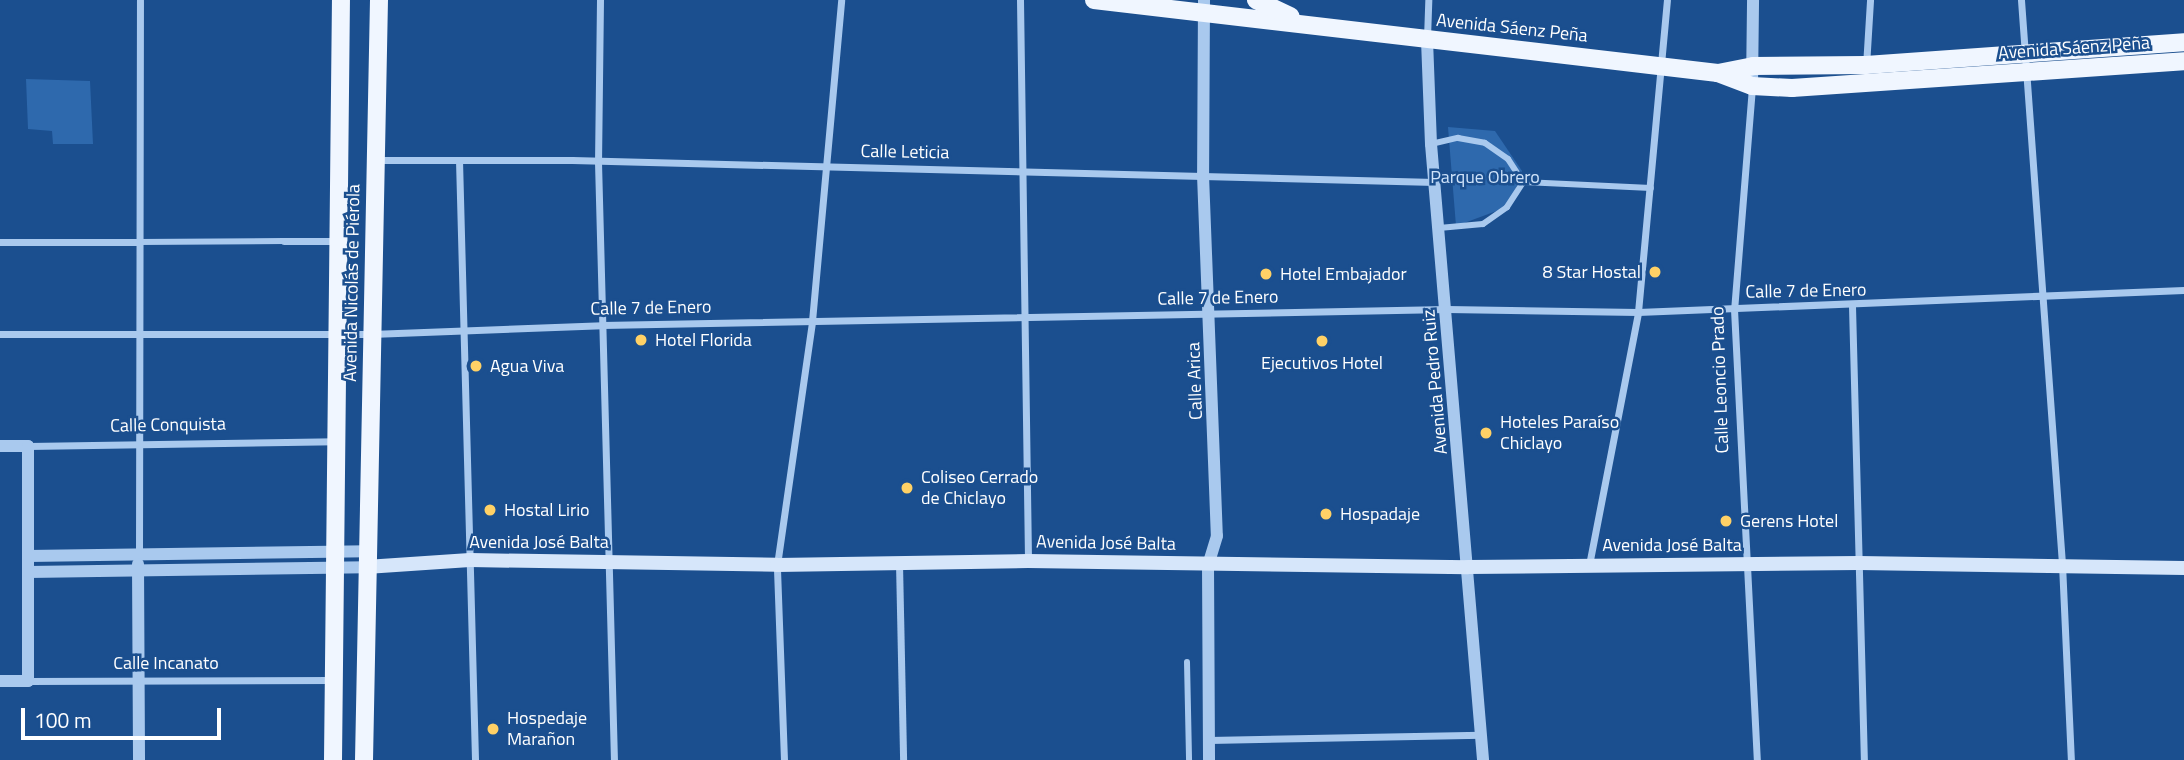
<!DOCTYPE html>
<meta charset="utf-8">
<style>
body{margin:0}
#map{position:relative;width:2184px;height:760px;overflow:hidden;background:#1b4f8f;font-family:"Titillium Web",sans-serif}
div>[style]{position:absolute}
.green>*{inset:0;background:#2e69ad}
.pedestrian>*{height:6px;margin:-3px;padding:0 3px;transform-origin:3px;border-radius:3px;background:#a9c9ee}
.minor>*{height:7px;margin:-3.5px;padding:0 3.5px;transform-origin:3.5px;border-radius:3.5px;background:#a9c9ee}
.tertiary>*{height:12px;margin:-6px;padding:0 6px;transform-origin:6px;border-radius:6px;background:#a9c9ee}
.secondary>*{height:14px;margin:-7px;padding:0 7px;transform-origin:7px;border-radius:7px;background:#d6e6fa}
.primary>*{height:18px;margin:-9px;padding:0 9px;transform-origin:9px;border-radius:9px;background:#f0f6ff}
.dots>*{width:19px;height:19px;translate:-50% -50%;box-sizing:border-box;border:4px solid #1b4f8f;border-radius:50%}
span{translate:-50% -50%;white-space:nowrap;text-align:center;line-height:1.15;-webkit-text-stroke:5px #1b4f8f;paint-order:stroke}
.street-label{font-size:18px;color:#fff}
.park-label{font-size:18px;color:#cfe3fa}
.poi-label{font-size:18px;color:#fff}
.right{translate:-100% -50%;text-align:right}
.left{translate:0 -50%;text-align:left}
.scale{position:absolute;left:21px;top:708px;width:200px;height:32px;box-sizing:border-box;border:4px solid #fff;border-top:0;padding-left:9px;font-size:21px;line-height:24px;white-space:nowrap;color:#fff;-webkit-text-stroke:5px #1b4f8f;paint-order:stroke}
</style>
<div id="map">
<div class="green">
<i style="clip-path:polygon(26px 79px,90px 81px,93px 144px,53px 144px,52px 131px,28px 129px)"></i>
<i style="clip-path:polygon(1448px 127px,1495px 131px,1522px 171px,1510px 206px,1456px 226px)"></i>
</div>
<div class="pedestrian">
<i style="left:1431px;top:144px;width:28px;rotate:-13deg"></i>
<i style="left:1458px;top:138px;width:27px;rotate:10deg"></i>
<i style="left:1485px;top:143px;width:28px;rotate:35deg"></i>
<i style="left:1508px;top:159px;width:27px;rotate:57deg"></i>
<i style="left:1523px;top:182px;width:128px;rotate:2.7deg"></i>
<i style="left:1439px;top:228px;width:44px;rotate:-5.2deg"></i>
<i style="left:1483px;top:224px;width:29px;rotate:-35deg"></i>
<i style="left:1507px;top:207px;width:30px;rotate:-57deg"></i>
<i style="left:138px;top:242px;width:146px;rotate:-0.4deg"></i>
<i style="left:1187px;top:662px;width:98px;rotate:88.8deg"></i>
</div>
<div class="minor">
<i style="left:600px;top:0;width:162px;rotate:90.7deg"></i>
<i style="left:598px;top:162px;width:598px;rotate:88.47deg"></i>
<i style="left:1020px;top:0;width:561px;rotate:89.18deg"></i>
<i style="left:2021px;top:0;width:565px;rotate:85.84deg"></i>
<i style="left:2062px;top:564px;width:196px;rotate:87.4deg"></i>
<i style="left:1427px;top:38px;width:38px;rotate:-88deg"></i>
<i style="left:1866px;top:66px;width:66px;rotate:-86.5deg"></i>
<i style="left:1752px;top:87px;width:223px;rotate:94.6deg"></i>
<i style="left:1734px;top:309px;width:452px;rotate:87.1deg"></i>
<i style="left:375px;top:160px;width:197px"></i>
<i style="left:572px;top:160px;width:863px;rotate:1.46deg"></i>
<i style="left:459px;top:160px;width:600px;rotate:88.47deg"></i>
<i style="left:284px;top:241px;width:53px"></i>
<i style="left:0;top:242px;width:138px"></i>
<i style="left:1852px;top:306px;width:454px;rotate:88.5deg"></i>
<i style="left:0;top:334px;width:371px"></i>
<i style="left:371px;top:334px;width:231px;rotate:-2.2deg"></i>
<i style="left:602px;top:325px;width:845px;rotate:-1.08deg"></i>
<i style="left:1447px;top:309px;width:191px;rotate:0.9deg"></i>
<i style="left:1638px;top:312px;width:546px;rotate:-2.31deg"></i>
<i style="left:28px;top:446px;width:307px;rotate:-0.9deg"></i>
<i style="left:139px;top:556px;width:556px;rotate:-89.9deg"></i>
<i style="left:899px;top:563px;width:197px;rotate:88.8deg"></i>
<i style="left:1589px;top:565px;width:258px;rotate:-79deg"></i>
<i style="left:1638px;top:312px;width:313px;rotate:-84.7deg"></i>
<i style="left:28px;top:681px;width:304px;rotate:-0.2deg"></i>
<i style="left:1209px;top:740px;width:272px;rotate:-1.1deg"></i>
<i style="left:784px;top:760px;width:195px;rotate:-92.1deg"></i>
<i style="left:777px;top:565px;width:246px;rotate:-81.8deg"></i>
<i style="left:812px;top:321px;width:322px;rotate:-84.8deg"></i>
</div>
<div class="tertiary">
<i style="left:1204px;top:0;width:175px;rotate:90.3deg"></i>
<i style="left:1203px;top:175px;width:361px;rotate:87.8deg"></i>
<i style="left:1217px;top:536px;width:30px;rotate:107deg"></i>
<i style="left:1208px;top:565px;width:195px;rotate:89.7deg"></i>
<i style="left:1427px;top:40px;width:104px;rotate:87.8deg"></i>
<i style="left:1431px;top:144px;width:618px;rotate:85.17deg"></i>
<i style="left:1752px;top:86px;width:86px;rotate:-89.3deg"></i>
<i style="left:0;top:446px;width:28px"></i>
<i style="left:28px;top:446px;width:235px;rotate:90deg"></i>
<i style="left:28px;top:681px;width:28px;rotate:180deg"></i>
<i style="left:28px;top:556px;width:339px;rotate:-0.8deg"></i>
<i style="left:138px;top:564px;width:196px;rotate:89.7deg"></i>
<i style="left:28px;top:572px;width:338px;rotate:-0.8deg"></i>
</div>
<div class="secondary">
<i style="left:366px;top:567px;width:104px;rotate:-3.9deg"></i>
<i style="left:470px;top:560px;width:307px;rotate:0.9deg"></i>
<i style="left:777px;top:565px;width:251px;rotate:-0.9deg"></i>
<i style="left:1028px;top:561px;width:440px;rotate:0.8deg"></i>
<i style="left:1468px;top:567px;width:391px;rotate:-0.6deg"></i>
<i style="left:1859px;top:563px;width:325px;rotate:0.9deg"></i>
</div>
<div class="primary">
<i style="left:1094px;top:0;width:628px;rotate:6.67deg"></i>
<i style="left:1718px;top:73px;width:36px;rotate:21deg"></i>
<i style="left:1752px;top:86px;width:40px;rotate:2.9deg"></i>
<i style="left:1792px;top:88px;width:393px;rotate:-3.9deg"></i>
<i style="left:1256px;top:0;width:38px;rotate:25deg"></i>
<i style="left:1718px;top:73px;width:36px;rotate:-11deg"></i>
<i style="left:1753px;top:66px;width:113px;rotate:-0.5deg"></i>
<i style="left:1866px;top:65px;width:319px;rotate:-4.1deg"></i>
<i style="left:333px;top:760px;width:760px;rotate:-89.4deg"></i>
<i style="left:364px;top:760px;width:760px;rotate:-88.87deg"></i>
</div>
<div class="dots">
<i style="left:1655px;top:272px;background:#ffd166"></i>
<i style="left:1266px;top:274px;background:#ffd166"></i>
<i style="left:641px;top:340px;background:#ffd166"></i>
<i style="left:1322px;top:341px;background:#ffd166"></i>
<i style="left:476px;top:366px;background:#ffd166"></i>
<i style="left:1486px;top:433px;background:#ffd166"></i>
<i style="left:907px;top:488px;background:#ffd166"></i>
<i style="left:490px;top:510px;background:#ffd166"></i>
<i style="left:1326px;top:514px;background:#ffd166"></i>
<i style="left:1726px;top:521px;background:#ffd166"></i>
<i style="left:493px;top:729px;background:#ffd166"></i>
</div>
<div class="street-label">
<span style="left:1512px;top:28px;rotate:6deg">Avenida Sáenz Peña</span>
<span style="left:2074px;top:48px;rotate:-4deg">Avenida Sáenz Peña</span>
<span style="left:905px;top:152px;rotate:1deg">Calle Leticia</span>
<span style="left:352px;top:283px;rotate:-89deg">Avenida Nicolás de Piérola</span>
<span style="left:1806px;top:291px;rotate:-1deg">Calle 7 de Enero</span>
<span style="left:1218px;top:298px;rotate:-1deg">Calle 7 de Enero</span>
<span style="left:651px;top:308px;rotate:-1deg">Calle 7 de Enero</span>
<span style="left:1720px;top:380px;rotate:-92deg">Calle Leoncio Prado</span>
<span style="left:1195px;top:381px;rotate:-92deg">Calle Arica</span>
<span style="left:1435px;top:382px;rotate:-95deg">Avenida Pedro Ruiz</span>
<span style="left:168px;top:425px;rotate:-1deg">Calle Conquista</span>
<span style="left:539px;top:542px">Avenida José Balta</span>
<span style="left:1106px;top:543px;rotate:1deg">Avenida José Balta</span>
<span style="left:1672px;top:545px">Avenida José Balta</span>
<span style="left:166px;top:663px">Calle Incanato</span>
</div>
<div class="park-label">
<span style="left:1485px;top:177px">Parque Obrero</span>
</div>
<div class="poi-label">
<span class="right" style="left:1641px;top:272px">8 Star Hostal</span>
<span class="left" style="left:1280px;top:274px">Hotel Embajador</span>
<span class="left" style="left:655px;top:340px">Hotel Florida</span>
<span style="left:1322px;top:363px">Ejecutivos Hotel</span>
<span class="left" style="left:490px;top:366px">Agua Viva</span>
<span class="left" style="left:1500px;top:433px">Hoteles Paraíso<br>Chiclayo</span>
<span class="left" style="left:921px;top:488px">Coliseo Cerrado<br>de Chiclayo</span>
<span class="left" style="left:504px;top:510px">Hostal Lirio</span>
<span class="left" style="left:1340px;top:514px">Hospadaje</span>
<span class="left" style="left:1740px;top:521px">Gerens Hotel</span>
<span class="left" style="left:507px;top:729px">Hospedaje<br>Marañon</span>
</div>
<div class="scale">100 m</div>
</div>
